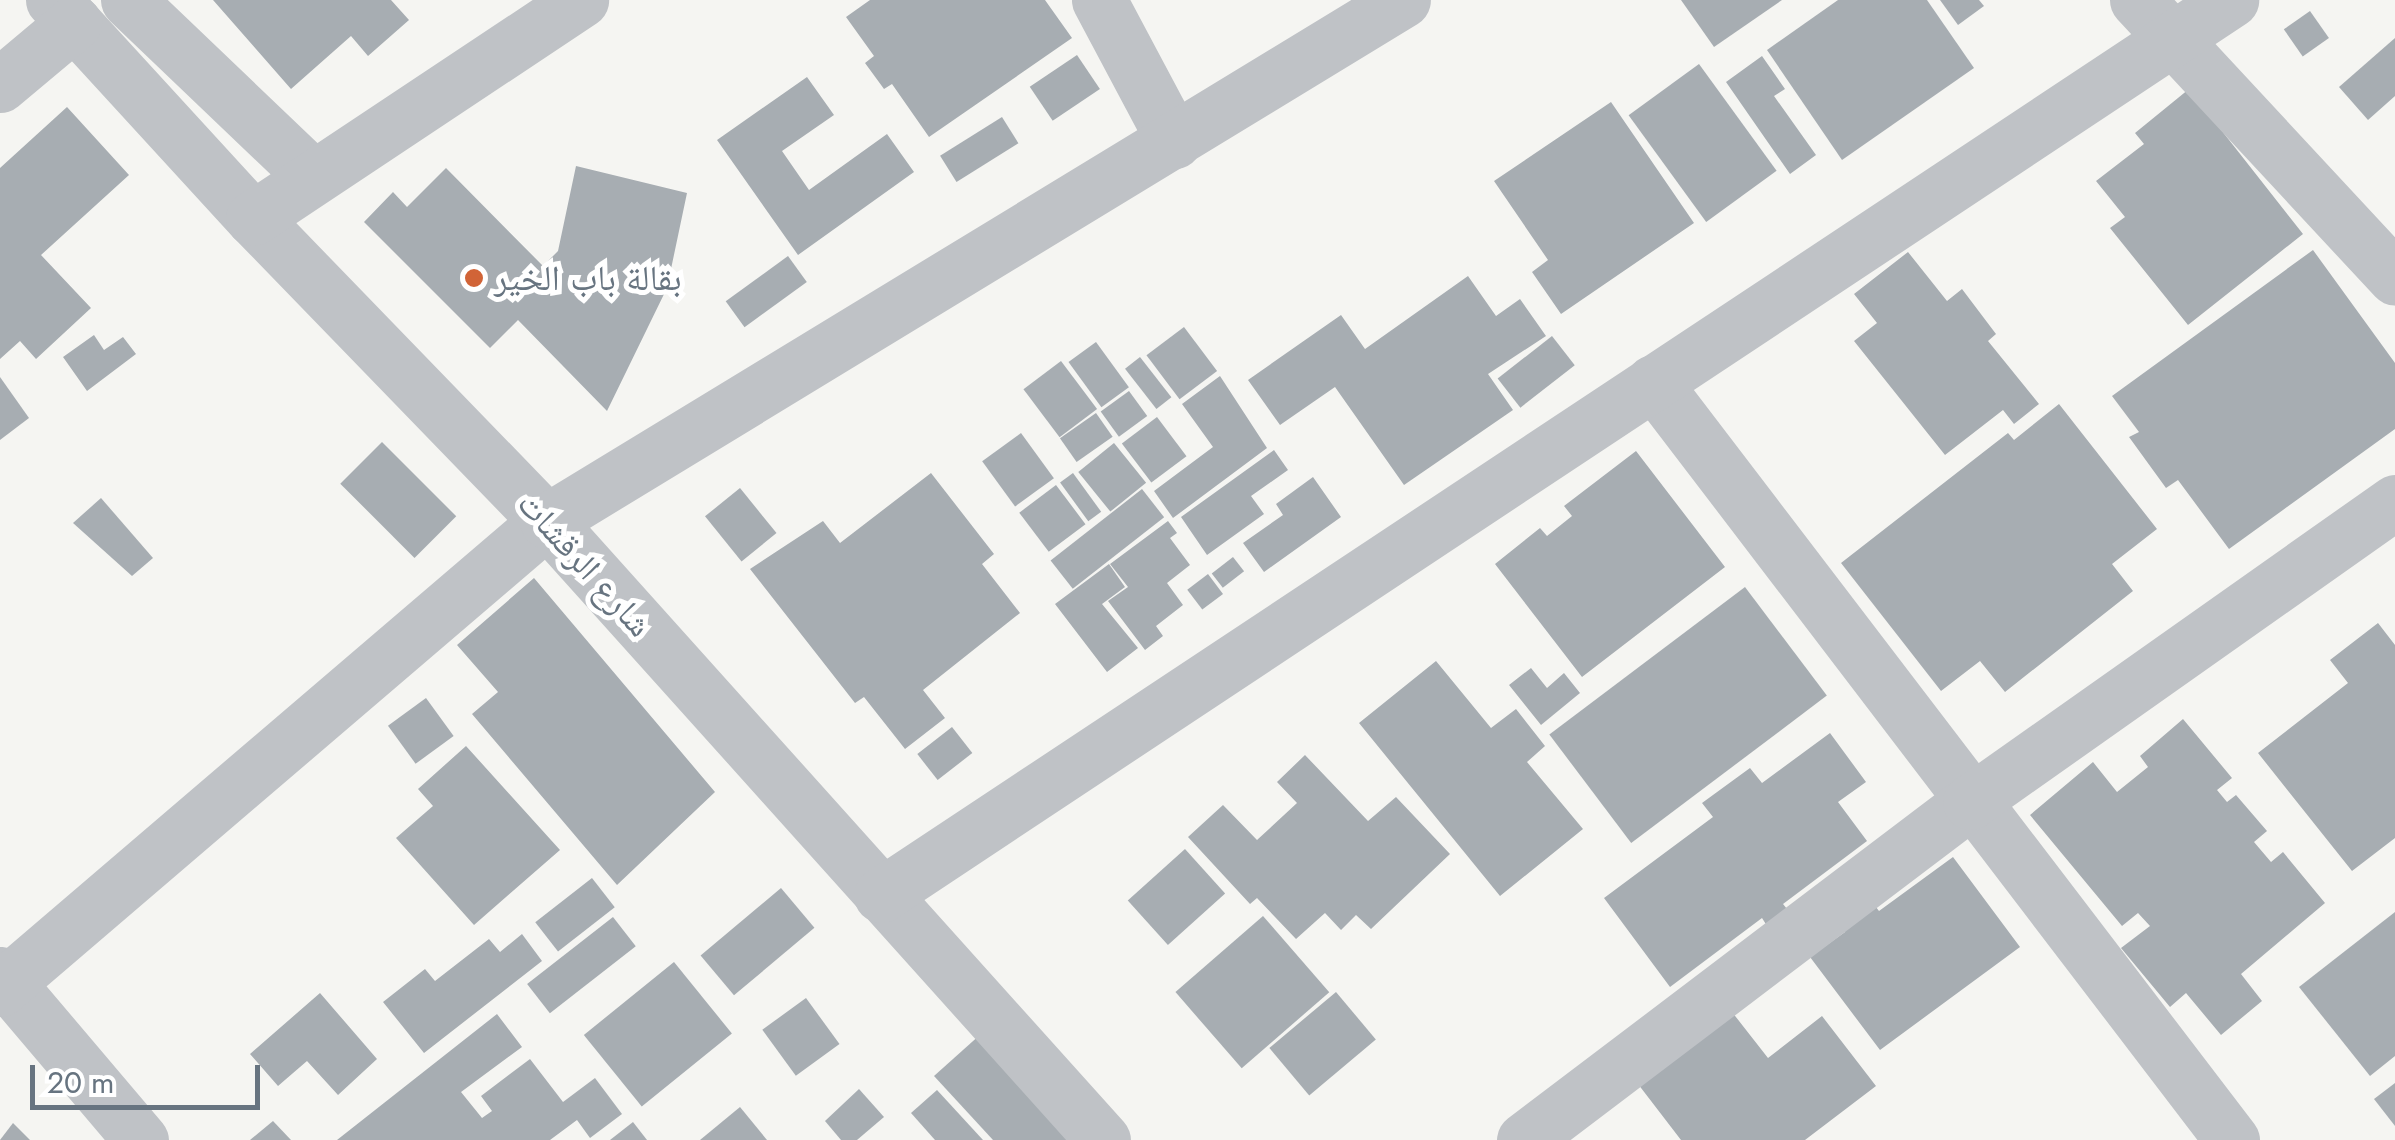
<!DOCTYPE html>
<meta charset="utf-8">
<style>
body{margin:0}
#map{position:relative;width:2395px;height:1140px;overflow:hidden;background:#f5f5f2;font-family:Jost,"Noto Naskh Arabic",sans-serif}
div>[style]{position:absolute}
.building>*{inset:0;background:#a7adb2;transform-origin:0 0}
.minor>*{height:55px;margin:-27.5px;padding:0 27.5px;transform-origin:27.5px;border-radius:27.5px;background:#bfc2c6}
.dots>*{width:28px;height:28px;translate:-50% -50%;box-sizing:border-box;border:5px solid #fff;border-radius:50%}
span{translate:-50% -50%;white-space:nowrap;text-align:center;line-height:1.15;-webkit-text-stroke:10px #fff;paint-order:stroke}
.poi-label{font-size:35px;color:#677480}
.left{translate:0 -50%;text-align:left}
.street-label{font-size:35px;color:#677480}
.scale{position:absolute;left:30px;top:1065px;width:230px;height:45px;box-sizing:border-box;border:5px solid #677480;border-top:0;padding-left:12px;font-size:30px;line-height:35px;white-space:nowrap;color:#677480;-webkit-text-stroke:8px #fff;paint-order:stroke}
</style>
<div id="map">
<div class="building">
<i style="clip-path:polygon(213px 0,391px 0,409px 20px,368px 56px,351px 36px,291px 89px)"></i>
<i style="clip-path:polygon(870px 0,1045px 0,1072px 38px,929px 137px,892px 84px,884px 89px,865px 63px,874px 56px,846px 17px)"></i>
<i style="clip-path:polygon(1681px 0,1782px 0,1714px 47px)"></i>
<i style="clip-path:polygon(1838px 0,1927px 0,1974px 68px,1842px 160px,1767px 50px)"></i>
<i style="clip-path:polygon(1940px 0,1979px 0,1984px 6px,1958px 25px)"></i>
<i style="left:2310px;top:11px;width:33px;height:32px;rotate:55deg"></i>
<i style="clip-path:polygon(2395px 38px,2395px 96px,2368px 120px,2339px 87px)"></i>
<i style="left:1077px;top:55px;width:41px;height:57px;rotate:56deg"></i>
<i style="clip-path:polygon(1762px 56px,1785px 89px,1774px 96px,1816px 155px,1790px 174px,1726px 82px)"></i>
<i style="left:1699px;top:64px;width:132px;height:87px;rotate:54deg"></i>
<i style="clip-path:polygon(807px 77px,834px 115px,782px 151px,809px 190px,887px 134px,914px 172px,798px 255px,717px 140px)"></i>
<i style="clip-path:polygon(2189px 89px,2303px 234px,2188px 325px,2110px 228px,2125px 217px,2096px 181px,2144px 144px,2135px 133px)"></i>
<i style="clip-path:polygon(1611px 102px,1694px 223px,1561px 314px,1532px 272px,1548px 260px,1494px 181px)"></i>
<i style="clip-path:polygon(67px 107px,129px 175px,41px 255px,91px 308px,36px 359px,20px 341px,0 359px,0 168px)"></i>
<i style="left:1002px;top:117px;width:31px;height:73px;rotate:58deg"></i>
<i style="clip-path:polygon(576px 166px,687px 193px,667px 288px,607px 411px,518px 320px,490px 348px,364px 222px,393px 192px,407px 207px,446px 168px,543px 266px,558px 251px)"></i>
<i style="clip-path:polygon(2313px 250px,2395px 363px,2395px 429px,2229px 549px,2178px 480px,2166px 488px,2129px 437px,2139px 432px,2112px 396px)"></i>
<i style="clip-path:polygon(1908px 252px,1947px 301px,1962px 289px,1996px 334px,1988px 341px,2039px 404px,2014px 424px,2003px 410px,1945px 455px,1854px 341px,1877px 323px,1854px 294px)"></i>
<i style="left:788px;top:256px;width:32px;height:77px;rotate:54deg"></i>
<i style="clip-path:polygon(1468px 276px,1496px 316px,1520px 299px,1546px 336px,1488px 374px,1513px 410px,1404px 485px,1335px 387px,1280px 425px,1248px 380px,1341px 315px,1365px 349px)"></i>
<i style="left:1184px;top:327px;width:55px;height:47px;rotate:53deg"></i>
<i style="clip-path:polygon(94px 335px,104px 350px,123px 337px,136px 354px,87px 391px,63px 357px)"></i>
<i style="left:1552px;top:336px;width:37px;height:69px;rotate:52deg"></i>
<i style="left:1096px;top:342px;width:56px;height:34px;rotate:54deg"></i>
<i style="left:1140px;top:357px;width:51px;height:19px;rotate:52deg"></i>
<i style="left:1061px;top:361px;width:60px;height:47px;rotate:53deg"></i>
<i style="clip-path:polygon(1220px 376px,1267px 448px,1173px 518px,1154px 491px,1213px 447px,1182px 404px)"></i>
<i style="clip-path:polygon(0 377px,29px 418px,0 440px)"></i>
<i style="left:1129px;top:391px;width:31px;height:35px;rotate:54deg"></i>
<i style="clip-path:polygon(2059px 404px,2157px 529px,2112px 564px,2133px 591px,2005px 692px,1980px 661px,1941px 691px,1841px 563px,2008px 433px,2014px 440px)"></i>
<i style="left:1096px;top:413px;width:29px;height:44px;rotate:55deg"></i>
<i style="left:1157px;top:417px;width:49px;height:44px;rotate:53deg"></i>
<i style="left:1021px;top:433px;width:56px;height:48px;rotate:54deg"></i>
<i style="left:382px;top:442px;width:105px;height:59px;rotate:45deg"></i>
<i style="left:1114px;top:443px;width:51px;height:46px;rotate:51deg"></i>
<i style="clip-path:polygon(1274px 450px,1288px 470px,1251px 496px,1264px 514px,1207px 555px,1181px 517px)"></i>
<i style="clip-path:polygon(1636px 451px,1725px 567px,1582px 677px,1495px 564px,1540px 528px,1547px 536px,1572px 516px,1564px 506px)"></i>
<i style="clip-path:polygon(931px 473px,994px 554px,982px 564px,1020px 613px,923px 690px,945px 718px,905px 749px,864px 697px,855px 703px,750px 569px,823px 521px,840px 543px)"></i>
<i style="left:1073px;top:473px;width:48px;height:16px;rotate:54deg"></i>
<i style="clip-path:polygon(1313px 477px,1341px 517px,1264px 572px,1243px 543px,1283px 515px,1276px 504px)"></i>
<i style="left:1056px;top:485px;width:49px;height:46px;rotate:53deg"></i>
<i style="left:740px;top:488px;width:58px;height:45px;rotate:51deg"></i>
<i style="left:1142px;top:489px;width:36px;height:116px;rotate:52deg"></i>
<i style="clip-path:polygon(101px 498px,153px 558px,132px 576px,73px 523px)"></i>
<i style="clip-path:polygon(1168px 521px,1177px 533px,1170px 538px,1190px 565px,1167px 583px,1183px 605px,1156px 626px,1163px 636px,1145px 650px,1108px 601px,1128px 587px,1110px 564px)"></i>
<i style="left:1233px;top:557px;width:18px;height:27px;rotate:52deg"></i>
<i style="clip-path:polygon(1109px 564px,1125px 587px,1102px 604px,1138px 648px,1107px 672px,1055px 604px)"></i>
<i style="left:1208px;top:574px;width:25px;height:26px;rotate:53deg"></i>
<i style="clip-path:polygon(534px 578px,715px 792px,617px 885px,472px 714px,498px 692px,457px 645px)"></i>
<i style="left:1745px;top:587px;width:136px;height:245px;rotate:53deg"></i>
<i style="clip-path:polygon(2378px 623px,2395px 645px,2395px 838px,2352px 871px,2258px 753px,2348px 683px,2330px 660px)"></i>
<i style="clip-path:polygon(1436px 661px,1491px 728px,1516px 709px,1545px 746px,1527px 762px,1583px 829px,1500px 896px,1359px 723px)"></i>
<i style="clip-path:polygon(1531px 668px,1547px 688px,1564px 673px,1580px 693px,1541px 725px,1509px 685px)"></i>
<i style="left:426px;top:698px;width:47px;height:47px;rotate:54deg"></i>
<i style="clip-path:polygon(2183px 719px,2232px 778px,2217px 790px,2227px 802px,2236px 795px,2267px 831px,2254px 842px,2271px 862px,2283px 852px,2325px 903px,2241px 974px,2262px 1001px,2221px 1035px,2186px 993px,2170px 1007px,2121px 948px,2150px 926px,2138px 913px,2122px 926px,2030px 815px,2093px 762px,2117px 792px,2148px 767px,2140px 756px)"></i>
<i style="left:952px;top:727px;width:33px;height:44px;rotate:52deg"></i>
<i style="clip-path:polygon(1830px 733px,1866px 782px,1838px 802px,1867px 841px,1783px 904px,1791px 914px,1769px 929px,1762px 918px,1670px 987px,1604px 898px,1713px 817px,1702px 803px,1750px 768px,1762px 783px)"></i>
<i style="clip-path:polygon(466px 746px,560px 850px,474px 925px,396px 838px,433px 806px,418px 789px)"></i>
<i style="clip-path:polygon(1305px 755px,1368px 821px,1396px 797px,1450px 854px,1371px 929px,1356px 915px,1341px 930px,1325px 913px,1296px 939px,1257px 898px,1250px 904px,1188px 837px,1223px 805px,1257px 840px,1297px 803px,1277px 782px)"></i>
<i style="left:1185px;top:849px;width:60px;height:77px;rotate:48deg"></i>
<i style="clip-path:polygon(1953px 857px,2020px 947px,1880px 1050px,1810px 957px,1845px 932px,1837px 922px,1869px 898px,1879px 911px)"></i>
<i style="left:592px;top:878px;width:37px;height:72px;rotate:52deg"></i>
<i style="left:781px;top:888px;width:52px;height:105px;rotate:50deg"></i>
<i style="clip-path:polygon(2395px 912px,2395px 1056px,2370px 1076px,2299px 987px)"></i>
<i style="left:1263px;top:916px;width:101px;height:116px;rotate:49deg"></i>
<i style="left:613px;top:917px;width:37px;height:109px;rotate:52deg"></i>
<i style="clip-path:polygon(522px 934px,542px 961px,424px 1053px,383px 1002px,425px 969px,435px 981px,489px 939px,500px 952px)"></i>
<i style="left:674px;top:962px;width:92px;height:116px;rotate:51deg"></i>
<i style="left:1336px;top:992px;width:62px;height:87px;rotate:50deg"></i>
<i style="clip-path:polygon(320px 993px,377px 1059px,338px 1095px,307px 1061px,278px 1086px,250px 1054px)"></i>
<i style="left:806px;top:998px;width:57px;height:54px;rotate:54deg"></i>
<i style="clip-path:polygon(1732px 1012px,1768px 1058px,1822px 1016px,1876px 1086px,1805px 1140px,1681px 1140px,1638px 1084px)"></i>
<i style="clip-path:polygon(497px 1014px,522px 1047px,461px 1092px,482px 1118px,492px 1111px,481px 1096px,530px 1059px,563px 1102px,595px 1078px,622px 1114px,590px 1138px,577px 1120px,550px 1140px,337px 1140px)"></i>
<i style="clip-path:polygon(982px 1033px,1079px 1140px,993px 1140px,934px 1076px)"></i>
<i style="clip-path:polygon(2395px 1083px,2395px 1126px,2374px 1099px)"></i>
<i style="clip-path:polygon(859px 1089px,884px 1117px,857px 1140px,841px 1140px,825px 1121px)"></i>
<i style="clip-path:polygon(937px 1090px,983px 1140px,935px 1140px,911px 1113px)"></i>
<i style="clip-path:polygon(740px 1107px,767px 1140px,700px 1140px)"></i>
<i style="clip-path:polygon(273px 1121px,291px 1140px,250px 1140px)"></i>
<i style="clip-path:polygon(633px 1122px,647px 1140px,610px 1140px)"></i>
<i style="clip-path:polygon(13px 1123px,30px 1140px,0 1140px)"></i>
</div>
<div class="minor">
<i style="left:53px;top:0;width:296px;rotate:47.5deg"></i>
<i style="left:253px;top:218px;width:422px;rotate:45.9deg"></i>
<i style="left:547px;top:521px;width:832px;rotate:48.07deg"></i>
<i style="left:128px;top:0;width:255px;rotate:43.7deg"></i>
<i style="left:1099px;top:0;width:160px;rotate:62deg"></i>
<i style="left:2137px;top:0;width:379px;rotate:47.1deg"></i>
<i style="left:0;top:85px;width:97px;rotate:-40deg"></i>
<i style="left:253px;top:218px;width:394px;rotate:-33.6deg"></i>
<i style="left:1653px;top:382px;width:954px;rotate:52.63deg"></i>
<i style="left:881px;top:895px;width:1620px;rotate:-33.54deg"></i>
<i style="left:0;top:974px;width:218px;rotate:49.7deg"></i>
<i style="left:0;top:989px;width:720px;rotate:-40.55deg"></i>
<i style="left:547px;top:521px;width:1002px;rotate:-31.33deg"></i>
<i style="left:1524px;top:1140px;width:560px;rotate:-37.16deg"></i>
<i style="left:1970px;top:802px;width:520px;rotate:-35.22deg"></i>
</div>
<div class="dots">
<i style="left:474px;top:278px;background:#d16437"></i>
</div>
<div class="poi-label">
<span class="left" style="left:494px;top:278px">بقالة باب الخير</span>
</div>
<div class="street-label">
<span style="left:585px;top:564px;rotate:48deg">شارع الرقشات</span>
</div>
<div class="scale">20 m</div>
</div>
